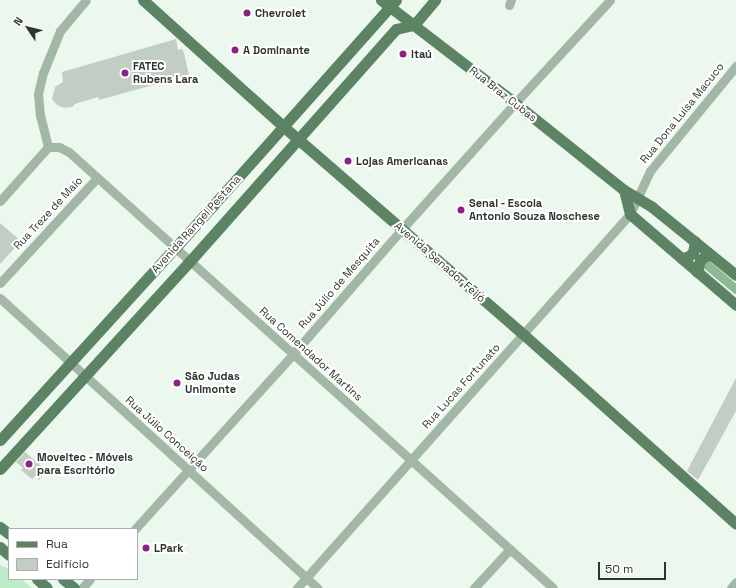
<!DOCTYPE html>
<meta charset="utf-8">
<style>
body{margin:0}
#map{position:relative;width:736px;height:588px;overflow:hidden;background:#ecf8ee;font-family:"Space Grotesk",sans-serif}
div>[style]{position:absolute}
.green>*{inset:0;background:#bfebc8}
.canal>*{height:9px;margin:-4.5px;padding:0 4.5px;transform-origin:4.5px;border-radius:4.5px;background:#8ab994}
.building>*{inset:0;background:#c2cec4}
.minor>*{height:9px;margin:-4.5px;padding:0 4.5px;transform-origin:4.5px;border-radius:4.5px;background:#a2b7a6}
.major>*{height:11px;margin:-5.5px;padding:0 5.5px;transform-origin:5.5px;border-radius:5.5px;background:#5d8365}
.dots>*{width:11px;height:11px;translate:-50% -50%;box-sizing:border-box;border:2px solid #fff;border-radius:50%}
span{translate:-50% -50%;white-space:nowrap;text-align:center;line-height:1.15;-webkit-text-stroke:4px #fff;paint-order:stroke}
.poi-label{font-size:11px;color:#303531;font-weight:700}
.left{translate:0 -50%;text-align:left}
.street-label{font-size:11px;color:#303531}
.legend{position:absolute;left:8px;top:528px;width:130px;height:52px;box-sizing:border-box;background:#fff;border:1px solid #acaead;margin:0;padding:5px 7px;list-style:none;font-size:12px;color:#303531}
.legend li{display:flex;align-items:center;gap:8px;height:20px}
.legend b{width:20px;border:1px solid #acaead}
.north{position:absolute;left:8px;top:8px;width:40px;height:40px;-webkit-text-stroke:3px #fff;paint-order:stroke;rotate:305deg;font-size:11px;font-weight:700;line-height:16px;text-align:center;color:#303531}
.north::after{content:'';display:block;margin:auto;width:14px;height:18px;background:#303531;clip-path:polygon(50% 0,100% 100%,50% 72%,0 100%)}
.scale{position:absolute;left:598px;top:562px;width:68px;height:18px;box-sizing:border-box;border:2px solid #303531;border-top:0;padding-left:5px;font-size:12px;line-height:14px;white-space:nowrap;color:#303531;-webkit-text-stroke:3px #fff;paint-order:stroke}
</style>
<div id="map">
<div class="green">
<i style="clip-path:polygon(0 565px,9px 569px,9px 579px,21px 579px,32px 588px,0 588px)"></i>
</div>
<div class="canal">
<i style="left:706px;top:264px;width:39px;rotate:40deg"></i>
</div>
<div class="building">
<i style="clip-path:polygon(176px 39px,178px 50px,182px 49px,184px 53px,189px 75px,99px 100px,98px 97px,75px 104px,72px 107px,64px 108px,57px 105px,52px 99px,55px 87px,63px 82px,62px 72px)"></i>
<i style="clip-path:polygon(0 223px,21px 241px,0 264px)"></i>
<i style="clip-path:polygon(736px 378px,736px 411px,698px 480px,687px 471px)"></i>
<i style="clip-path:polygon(25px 452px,47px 471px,39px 480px,35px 476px,32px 479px,21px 470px,23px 468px,16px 462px)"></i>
</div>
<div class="minor">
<i style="left:509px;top:5px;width:5px;rotate:-68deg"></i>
<i style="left:48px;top:147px;width:11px"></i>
<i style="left:59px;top:147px;width:11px;rotate:27deg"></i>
<i style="left:69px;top:152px;width:651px;rotate:42.01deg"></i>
<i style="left:0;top:201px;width:72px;rotate:-48.4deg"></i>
<i style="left:48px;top:147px;width:32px;rotate:-104deg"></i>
<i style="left:40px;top:116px;width:22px;rotate:-95deg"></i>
<i style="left:38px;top:94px;width:22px;rotate:-77deg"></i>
<i style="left:43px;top:73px;width:45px;rotate:-68deg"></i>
<i style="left:60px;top:31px;width:40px;rotate:-50deg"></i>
<i style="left:0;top:283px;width:143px;rotate:-47.3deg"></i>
<i style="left:0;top:298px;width:430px;rotate:42.4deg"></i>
<i style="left:135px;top:529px;width:236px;rotate:-47.9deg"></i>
<i style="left:293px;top:354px;width:166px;rotate:-48.9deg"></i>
<i style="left:402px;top:229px;width:169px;rotate:-48.1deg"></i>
<i style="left:515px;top:103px;width:140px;rotate:-47.3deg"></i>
<i style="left:82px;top:588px;width:12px;rotate:-48deg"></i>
<i style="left:297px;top:588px;width:501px;rotate:-48.32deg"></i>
<i style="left:630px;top:214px;width:47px;rotate:-65.1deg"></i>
<i style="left:650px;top:171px;width:136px;rotate:-50.7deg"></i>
<i style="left:474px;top:588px;width:53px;rotate:-47.3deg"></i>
<i style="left:731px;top:588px;width:8px;rotate:-50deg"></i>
</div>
<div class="major">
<i style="left:143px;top:0;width:190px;rotate:42deg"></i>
<i style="left:284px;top:127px;width:316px;rotate:40.9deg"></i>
<i style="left:523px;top:334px;width:285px;rotate:41.7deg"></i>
<i style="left:381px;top:0;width:169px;rotate:37.5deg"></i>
<i style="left:515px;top:103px;width:139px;rotate:38.6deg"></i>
<i style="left:624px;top:190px;width:33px;rotate:31deg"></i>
<i style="left:652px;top:207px;width:108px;rotate:39deg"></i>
<i style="left:624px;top:190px;width:25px;rotate:76deg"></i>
<i style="left:630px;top:214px;width:140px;rotate:40.6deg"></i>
<i style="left:681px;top:258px;width:6px;rotate:-9deg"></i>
<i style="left:687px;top:257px;width:7px;rotate:-34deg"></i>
<i style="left:693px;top:253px;width:12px;rotate:-81deg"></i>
<i style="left:697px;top:272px;width:12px;rotate:-76deg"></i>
<i style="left:700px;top:260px;width:6px;rotate:-39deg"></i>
<i style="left:705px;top:256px;width:6px;rotate:-9deg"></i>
<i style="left:0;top:440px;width:260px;rotate:-47.7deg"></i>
<i style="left:175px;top:248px;width:332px;rotate:-48.3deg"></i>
<i style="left:0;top:469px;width:282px;rotate:-47.6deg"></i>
<i style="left:190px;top:261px;width:310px;rotate:-48.4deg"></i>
<i style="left:396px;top:29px;width:18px;rotate:-13deg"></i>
<i style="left:414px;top:25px;width:33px;rotate:-50deg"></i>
<i style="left:0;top:527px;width:11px;rotate:38deg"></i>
<i style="left:0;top:547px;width:12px;rotate:42deg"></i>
<i style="left:37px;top:579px;width:13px;rotate:42deg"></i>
<i style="left:63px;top:579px;width:14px;rotate:39deg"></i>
</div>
<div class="dots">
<i style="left:247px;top:13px;background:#8b2085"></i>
<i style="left:235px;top:50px;background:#8b2085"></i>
<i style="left:403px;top:54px;background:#8b2085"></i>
<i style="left:125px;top:73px;background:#8b2085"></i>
<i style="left:348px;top:161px;background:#8b2085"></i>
<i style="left:461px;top:210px;background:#8b2085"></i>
<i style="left:177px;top:383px;background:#8b2085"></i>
<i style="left:29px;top:464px;background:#8b2085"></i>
<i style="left:146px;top:548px;background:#8b2085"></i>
</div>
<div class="poi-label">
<span class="left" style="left:255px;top:13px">Chevrolet</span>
<span class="left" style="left:243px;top:50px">A Dominante</span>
<span class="left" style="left:411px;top:54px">Itaú</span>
<span class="left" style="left:133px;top:73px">FATEC<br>Rubens Lara</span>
<span class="left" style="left:356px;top:161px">Lojas Americanas</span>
<span class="left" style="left:469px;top:210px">Senai - Escola<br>Antonio Souza Noschese</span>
<span class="left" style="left:185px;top:383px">São Judas<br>Unimonte</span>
<span class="left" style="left:37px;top:464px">Moveltec - Móveis<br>para Escritório</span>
<span class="left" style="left:154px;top:548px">LPark</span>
</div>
<div class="street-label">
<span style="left:503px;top:94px;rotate:38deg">Rua Braz Cubas</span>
<span style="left:682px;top:113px;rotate:-51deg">Rua Dona Luísa Macuco</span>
<span style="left:48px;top:213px;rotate:-47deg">Rua Treze de Maio</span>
<span style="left:196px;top:224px;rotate:-48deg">Avenida Rangel Pestana</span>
<span style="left:440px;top:262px;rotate:41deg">Avenida Senador Feijó</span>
<span style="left:339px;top:283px;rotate:-49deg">Rua Júlio de Mesquita</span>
<span style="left:311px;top:354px;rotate:42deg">Rua Comendador Martins</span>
<span style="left:461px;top:386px;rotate:-48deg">Rua Lucas Fortunato</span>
<span style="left:167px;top:434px;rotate:42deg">Rua Júlio Conceição</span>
</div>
<ul class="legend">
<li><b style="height:5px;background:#5d8365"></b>Rua</li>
<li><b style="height:11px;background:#c2cec4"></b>Edifício</li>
</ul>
<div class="north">N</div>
<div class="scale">50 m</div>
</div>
